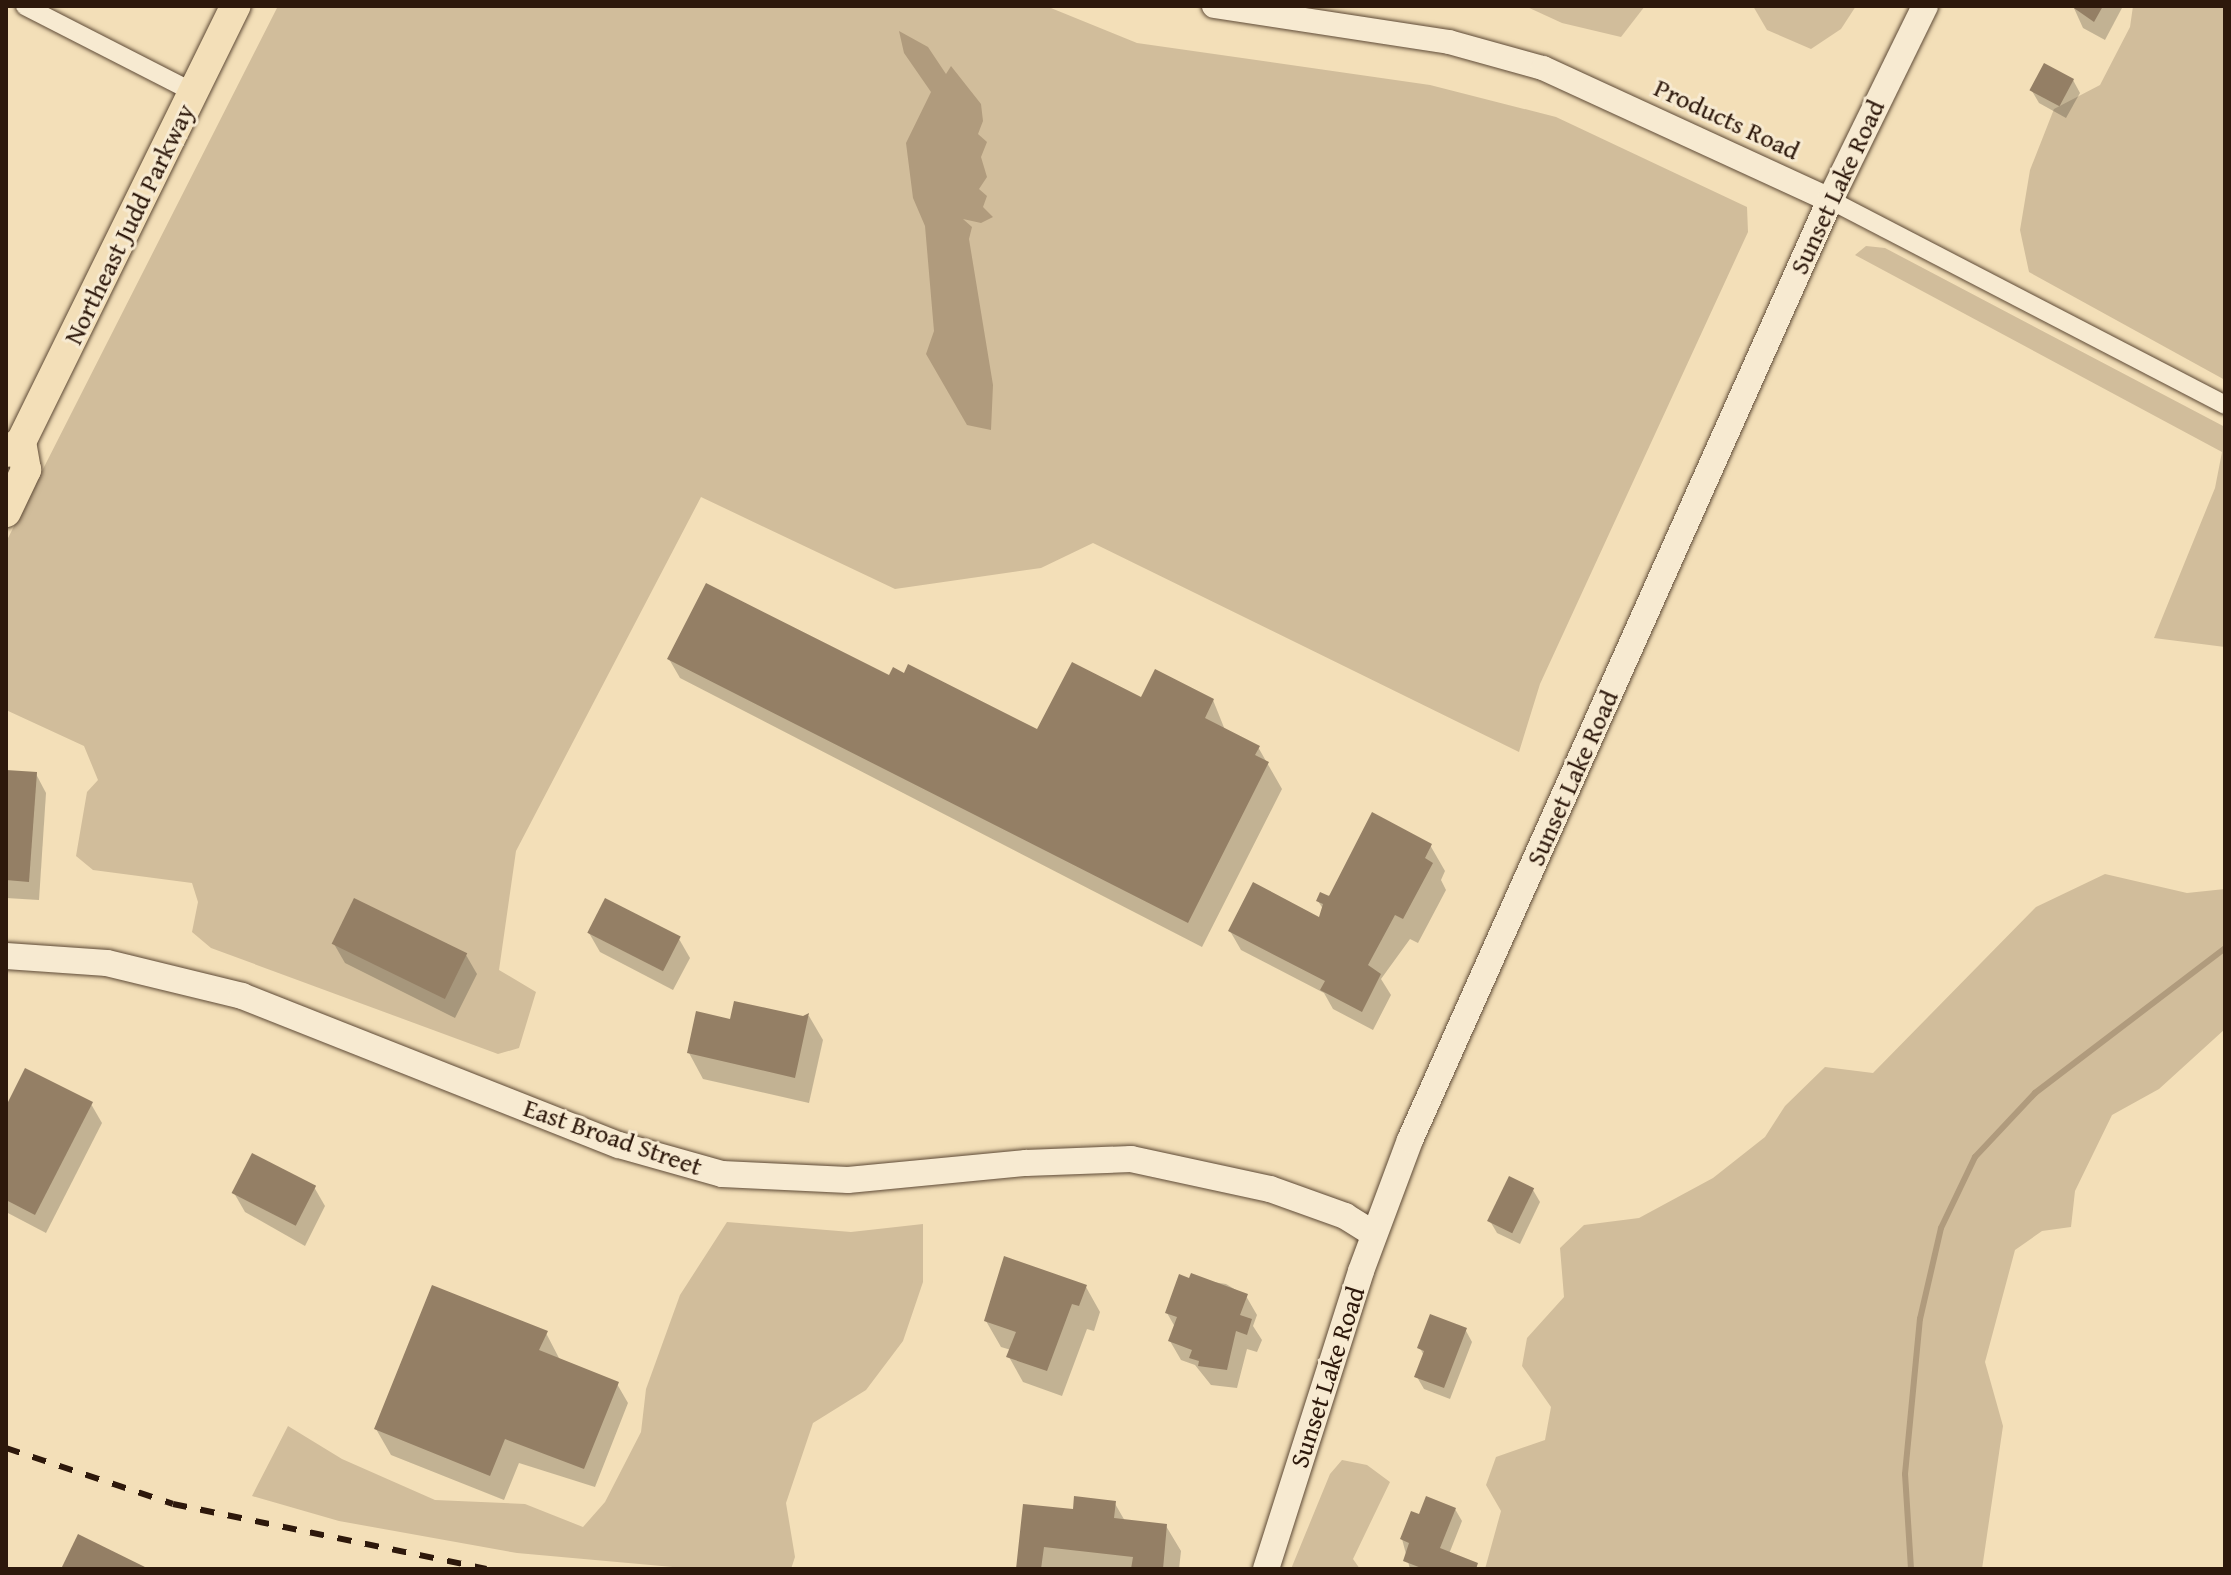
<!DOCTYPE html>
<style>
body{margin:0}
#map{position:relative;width:2231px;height:1575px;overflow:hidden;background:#f3dfb8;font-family:"Gentium Book Plus",serif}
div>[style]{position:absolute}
.green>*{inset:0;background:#d1bd9b}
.water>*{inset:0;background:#b09b7d}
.shadow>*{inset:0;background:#0003}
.stream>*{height:6px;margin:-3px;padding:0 3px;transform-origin:3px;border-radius:3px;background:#b09b7d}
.building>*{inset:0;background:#947f65;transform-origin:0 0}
.roads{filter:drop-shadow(0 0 2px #5e4a36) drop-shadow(0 0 2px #5e4a36)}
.minor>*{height:18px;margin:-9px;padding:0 9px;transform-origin:9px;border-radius:9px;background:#f7ead1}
.tertiary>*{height:24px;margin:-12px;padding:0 12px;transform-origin:12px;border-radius:12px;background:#f7ead1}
.secondary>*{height:26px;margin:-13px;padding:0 13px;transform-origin:13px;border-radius:13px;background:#f7ead1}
.trunk>*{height:30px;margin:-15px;padding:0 15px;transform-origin:15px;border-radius:15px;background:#f3dfb8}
.rail>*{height:6px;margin-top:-3px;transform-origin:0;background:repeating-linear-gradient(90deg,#2d180b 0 14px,transparent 0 28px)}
span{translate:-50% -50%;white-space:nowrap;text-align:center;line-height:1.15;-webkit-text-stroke:6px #f7ead1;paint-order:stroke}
.street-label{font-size:26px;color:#2d180b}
.frame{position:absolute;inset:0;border:8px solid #2d180b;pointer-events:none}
</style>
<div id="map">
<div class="green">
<i style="clip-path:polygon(278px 6px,1046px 6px,1137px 43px,1430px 85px,1556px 117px,1747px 207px,1748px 232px,1540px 684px,1519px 752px,1093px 543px,1041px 568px,895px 589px,701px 497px,516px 851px,499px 970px,536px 992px,519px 1048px,498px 1054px,211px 948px,192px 932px,198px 902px,192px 883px,93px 870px,76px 856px,87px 792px,98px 780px,84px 746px,6px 710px,6px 542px)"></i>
<i style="clip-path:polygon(1525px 6px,1645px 6px,1621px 37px,1562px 23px)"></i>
<i style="clip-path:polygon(1753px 6px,1856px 6px,1841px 29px,1811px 49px,1767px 30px)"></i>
<i style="clip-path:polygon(2133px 6px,2225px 6px,2225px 380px,2029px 272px,2020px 230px,2030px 170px,2054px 109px,2100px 85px,2130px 27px)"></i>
<i style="clip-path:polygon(1866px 246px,1885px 248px,2225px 427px,2225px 647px,2154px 638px,2215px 488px,2222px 452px,1855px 255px)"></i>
<i style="clip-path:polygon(2105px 874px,2187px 893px,2225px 889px,2225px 1029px,2159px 1089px,2112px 1115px,2075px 1191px,2071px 1227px,2042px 1231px,2015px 1250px,1985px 1362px,2003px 1426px,1982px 1569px,1485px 1569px,1501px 1511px,1486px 1485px,1496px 1457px,1545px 1440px,1551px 1407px,1522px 1366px,1527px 1338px,1564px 1297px,1560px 1248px,1584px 1225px,1639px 1218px,1713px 1178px,1765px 1137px,1785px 1106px,1825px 1067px,1873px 1073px,2036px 907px)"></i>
<i style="clip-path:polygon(727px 1222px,851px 1232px,923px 1224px,923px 1282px,903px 1341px,866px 1390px,813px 1423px,786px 1503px,795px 1557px,791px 1569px,695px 1569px,517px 1553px,339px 1521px,252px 1496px,288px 1426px,342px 1459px,435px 1500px,525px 1504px,583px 1527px,605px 1502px,641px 1432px,646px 1389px,680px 1295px)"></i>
<i style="clip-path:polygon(1342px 1460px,1367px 1465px,1390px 1482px,1353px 1559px,1360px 1569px,1291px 1569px,1330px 1474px)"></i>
</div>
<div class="water">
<i style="clip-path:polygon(899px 31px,928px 47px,946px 74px,951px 66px,981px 104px,983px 121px,978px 134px,987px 142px,981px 157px,987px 177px,979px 189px,987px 196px,983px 207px,993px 217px,981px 223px,963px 219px,972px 227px,969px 239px,993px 385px,991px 430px,967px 425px,926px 354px,934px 331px,925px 226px,913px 198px,906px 143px,931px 92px,904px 53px)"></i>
</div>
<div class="shadow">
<i style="clip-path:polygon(2073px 6px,2123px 6px,2105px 40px,2083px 28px)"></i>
<i style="clip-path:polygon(2073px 80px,2080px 93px,2066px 118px,2039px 103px,2032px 91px)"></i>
<i style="clip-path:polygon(669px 659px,889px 678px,1036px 731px,1141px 699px,1213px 700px,1225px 730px,1258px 747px,1282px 789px,1202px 947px,680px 678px)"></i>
<i style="clip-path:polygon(6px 772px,36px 774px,46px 793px,39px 900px,6px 898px)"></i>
<i style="clip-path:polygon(1430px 845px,1445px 871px,1441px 880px,1446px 890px,1418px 943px,1410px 939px,1381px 979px,1391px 995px,1373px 1030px,1333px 1009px,1324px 993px,1241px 950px,1230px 931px,1320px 920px,1325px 912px,1318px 901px)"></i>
<i style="clip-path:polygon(589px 933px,679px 939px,690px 958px,673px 990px,600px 952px)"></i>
<i style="clip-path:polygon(334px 944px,466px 955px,477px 974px,455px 1018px,345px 963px)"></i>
<i style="clip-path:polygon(809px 1016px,823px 1040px,809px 1103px,703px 1079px,689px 1053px,731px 1022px)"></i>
<i style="clip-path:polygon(91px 1104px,102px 1123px,46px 1233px,6px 1212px,6px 1110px)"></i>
<i style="clip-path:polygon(314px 1187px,325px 1206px,305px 1246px,245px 1212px,234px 1193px)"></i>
<i style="clip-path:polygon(1533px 1190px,1540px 1202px,1520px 1244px,1497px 1233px,1490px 1221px)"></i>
<i style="clip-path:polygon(1180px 1277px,1226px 1284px,1246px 1296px,1257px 1315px,1253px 1326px,1262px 1340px,1257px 1352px,1247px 1349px,1237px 1388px,1211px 1385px,1195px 1365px,1181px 1360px,1170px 1341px,1175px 1327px,1167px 1313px)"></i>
<i style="clip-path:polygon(1086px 1287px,1100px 1312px,1094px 1331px,1087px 1329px,1062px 1396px,1023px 1382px,1009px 1357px,1011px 1350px,1001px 1347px,986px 1321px)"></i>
<i style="clip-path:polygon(1465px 1329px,1472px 1342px,1450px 1399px,1424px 1389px,1417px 1377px,1424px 1356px,1420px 1348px)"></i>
<i style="clip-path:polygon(546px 1333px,560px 1360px,617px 1384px,628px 1403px,595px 1487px,519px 1463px,504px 1500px,391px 1455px,376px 1429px)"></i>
<i style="clip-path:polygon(1114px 1502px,1125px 1521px,1166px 1526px,1181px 1551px,1179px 1569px,1018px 1569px,1074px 1511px)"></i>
<i style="clip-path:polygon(1455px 1509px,1462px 1521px,1449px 1554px,1479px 1569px,1410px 1569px,1402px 1539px,1420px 1517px)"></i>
</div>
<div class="stream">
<i style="left:1911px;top:1569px;width:95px;rotate:-93.6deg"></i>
<i style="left:1905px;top:1474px;width:156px;rotate:-84.5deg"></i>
<i style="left:1920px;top:1319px;width:93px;rotate:-77deg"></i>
<i style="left:1941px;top:1228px;width:79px;rotate:-64.4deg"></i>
<i style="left:1975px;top:1157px;width:88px;rotate:-46.8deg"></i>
<i style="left:2035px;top:1093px;width:239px;rotate:-37.3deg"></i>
</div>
<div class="building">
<i style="clip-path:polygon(2071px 6px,2103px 6px,2094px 22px)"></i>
<i style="left:2044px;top:63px;width:34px;height:31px;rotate:28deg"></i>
<i style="clip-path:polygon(706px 583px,889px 675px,893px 667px,904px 673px,908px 664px,1037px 729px,1072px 662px,1141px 697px,1155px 669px,1214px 699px,1205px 718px,1260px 746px,1255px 755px,1269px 762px,1188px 923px,667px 659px)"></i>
<i style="clip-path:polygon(6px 770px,37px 772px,29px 882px,6px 880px)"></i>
<i style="clip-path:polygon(1372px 812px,1432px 844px,1425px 858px,1433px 863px,1403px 919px,1395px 915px,1368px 965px,1381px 974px,1362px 1012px,1320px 990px,1325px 981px,1228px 931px,1253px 882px,1319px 917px,1323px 904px,1316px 901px,1320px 892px,1329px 896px)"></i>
<i style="left:354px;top:898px;width:126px;height:51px;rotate:26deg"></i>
<i style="left:605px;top:898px;width:85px;height:39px;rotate:27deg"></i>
<i style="clip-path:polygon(734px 1001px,803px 1016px,809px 1013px,795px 1078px,687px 1053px,696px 1011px,730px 1019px)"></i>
<i style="clip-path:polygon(25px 1068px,93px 1102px,35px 1215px,6px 1200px,6px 1106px)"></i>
<i style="left:252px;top:1153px;width:72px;height:45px;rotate:27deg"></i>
<i style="left:1509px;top:1176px;width:28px;height:50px;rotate:26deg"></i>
<i style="clip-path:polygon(1004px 1256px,1087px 1285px,1079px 1306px,1072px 1304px,1047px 1371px,1006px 1357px,1016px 1332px,984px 1321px)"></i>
<i style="clip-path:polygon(1191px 1273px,1248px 1294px,1240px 1315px,1252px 1319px,1247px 1335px,1236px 1331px,1227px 1370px,1198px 1366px,1199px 1361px,1189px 1358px,1192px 1350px,1168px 1341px,1177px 1317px,1165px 1313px,1179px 1274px,1189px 1278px)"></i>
<i style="clip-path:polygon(432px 1285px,548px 1331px,539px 1350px,619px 1382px,584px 1469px,505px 1439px,490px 1476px,374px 1429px)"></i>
<i style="clip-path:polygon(1430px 1314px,1467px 1328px,1444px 1388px,1414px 1377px,1424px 1351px,1417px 1348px)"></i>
<i style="clip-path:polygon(1074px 1496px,1116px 1501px,1114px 1518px,1167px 1524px,1163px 1569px,1131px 1569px,1133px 1557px,1044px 1547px,1041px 1569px,1016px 1569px,1023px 1504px,1073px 1509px)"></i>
<i style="clip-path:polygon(1426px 1496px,1456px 1508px,1440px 1548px,1478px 1563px,1476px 1569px,1424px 1569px,1403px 1561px,1409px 1543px,1400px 1539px,1411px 1511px,1419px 1514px)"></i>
<i style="clip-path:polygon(78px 1534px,149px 1569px,61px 1569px)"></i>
</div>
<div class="roads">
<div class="minor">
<i style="left:25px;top:6px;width:189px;rotate:27.1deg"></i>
<i style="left:1830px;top:200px;width:445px;rotate:27.4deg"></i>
</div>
<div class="tertiary">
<i style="left:1214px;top:6px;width:238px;rotate:8.7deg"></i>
<i style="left:1449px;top:42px;width:98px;rotate:15.5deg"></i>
<i style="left:1543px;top:68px;width:316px;rotate:24.7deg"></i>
</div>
<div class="secondary">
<i style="left:6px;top:956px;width:101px;rotate:4deg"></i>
<i style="left:107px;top:963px;width:139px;rotate:13.7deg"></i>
<i style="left:242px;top:996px;width:405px;rotate:21.6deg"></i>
<i style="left:619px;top:1145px;width:107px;rotate:15.7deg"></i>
<i style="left:722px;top:1174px;width:126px;rotate:2.7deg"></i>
<i style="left:848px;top:1180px;width:179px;rotate:-5.5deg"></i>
<i style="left:1026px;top:1163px;width:105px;rotate:-2.2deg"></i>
<i style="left:1131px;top:1159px;width:142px;rotate:12.2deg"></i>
<i style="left:1270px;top:1189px;width:80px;rotate:19.8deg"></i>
<i style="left:1345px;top:1216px;width:34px;rotate:32deg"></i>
<i style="left:1266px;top:1569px;width:313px;rotate:-72.3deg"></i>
<i style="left:1361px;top:1271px;width:140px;rotate:-69.5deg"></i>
<i style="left:1410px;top:1140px;width:1030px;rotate:-65.92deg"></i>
<i style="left:1830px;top:200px;width:216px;rotate:-63.9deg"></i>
</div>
<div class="trunk">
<i style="left:6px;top:452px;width:18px;rotate:-34deg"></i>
<i style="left:21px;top:442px;width:486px;rotate:-63.8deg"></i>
<i style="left:6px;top:512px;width:47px;rotate:-64.5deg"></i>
<i style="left:26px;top:470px;width:28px;rotate:-100deg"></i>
</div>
</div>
<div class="rail">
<i style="left:6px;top:1448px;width:176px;rotate:18.5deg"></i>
<i style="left:173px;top:1504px;width:320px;rotate:11.7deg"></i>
</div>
<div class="street-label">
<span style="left:1727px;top:119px;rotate:25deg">Products Road</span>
<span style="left:1837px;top:187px;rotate:-65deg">Sunset Lake Road</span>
<span style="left:129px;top:224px;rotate:-64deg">Northeast Judd Parkway</span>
<span style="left:1572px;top:778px;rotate:-66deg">Sunset Lake Road</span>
<span style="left:613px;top:1137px;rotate:19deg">East Broad Street</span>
<span style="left:1327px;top:1377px;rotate:-72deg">Sunset Lake Road</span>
</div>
<div class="frame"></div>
</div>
